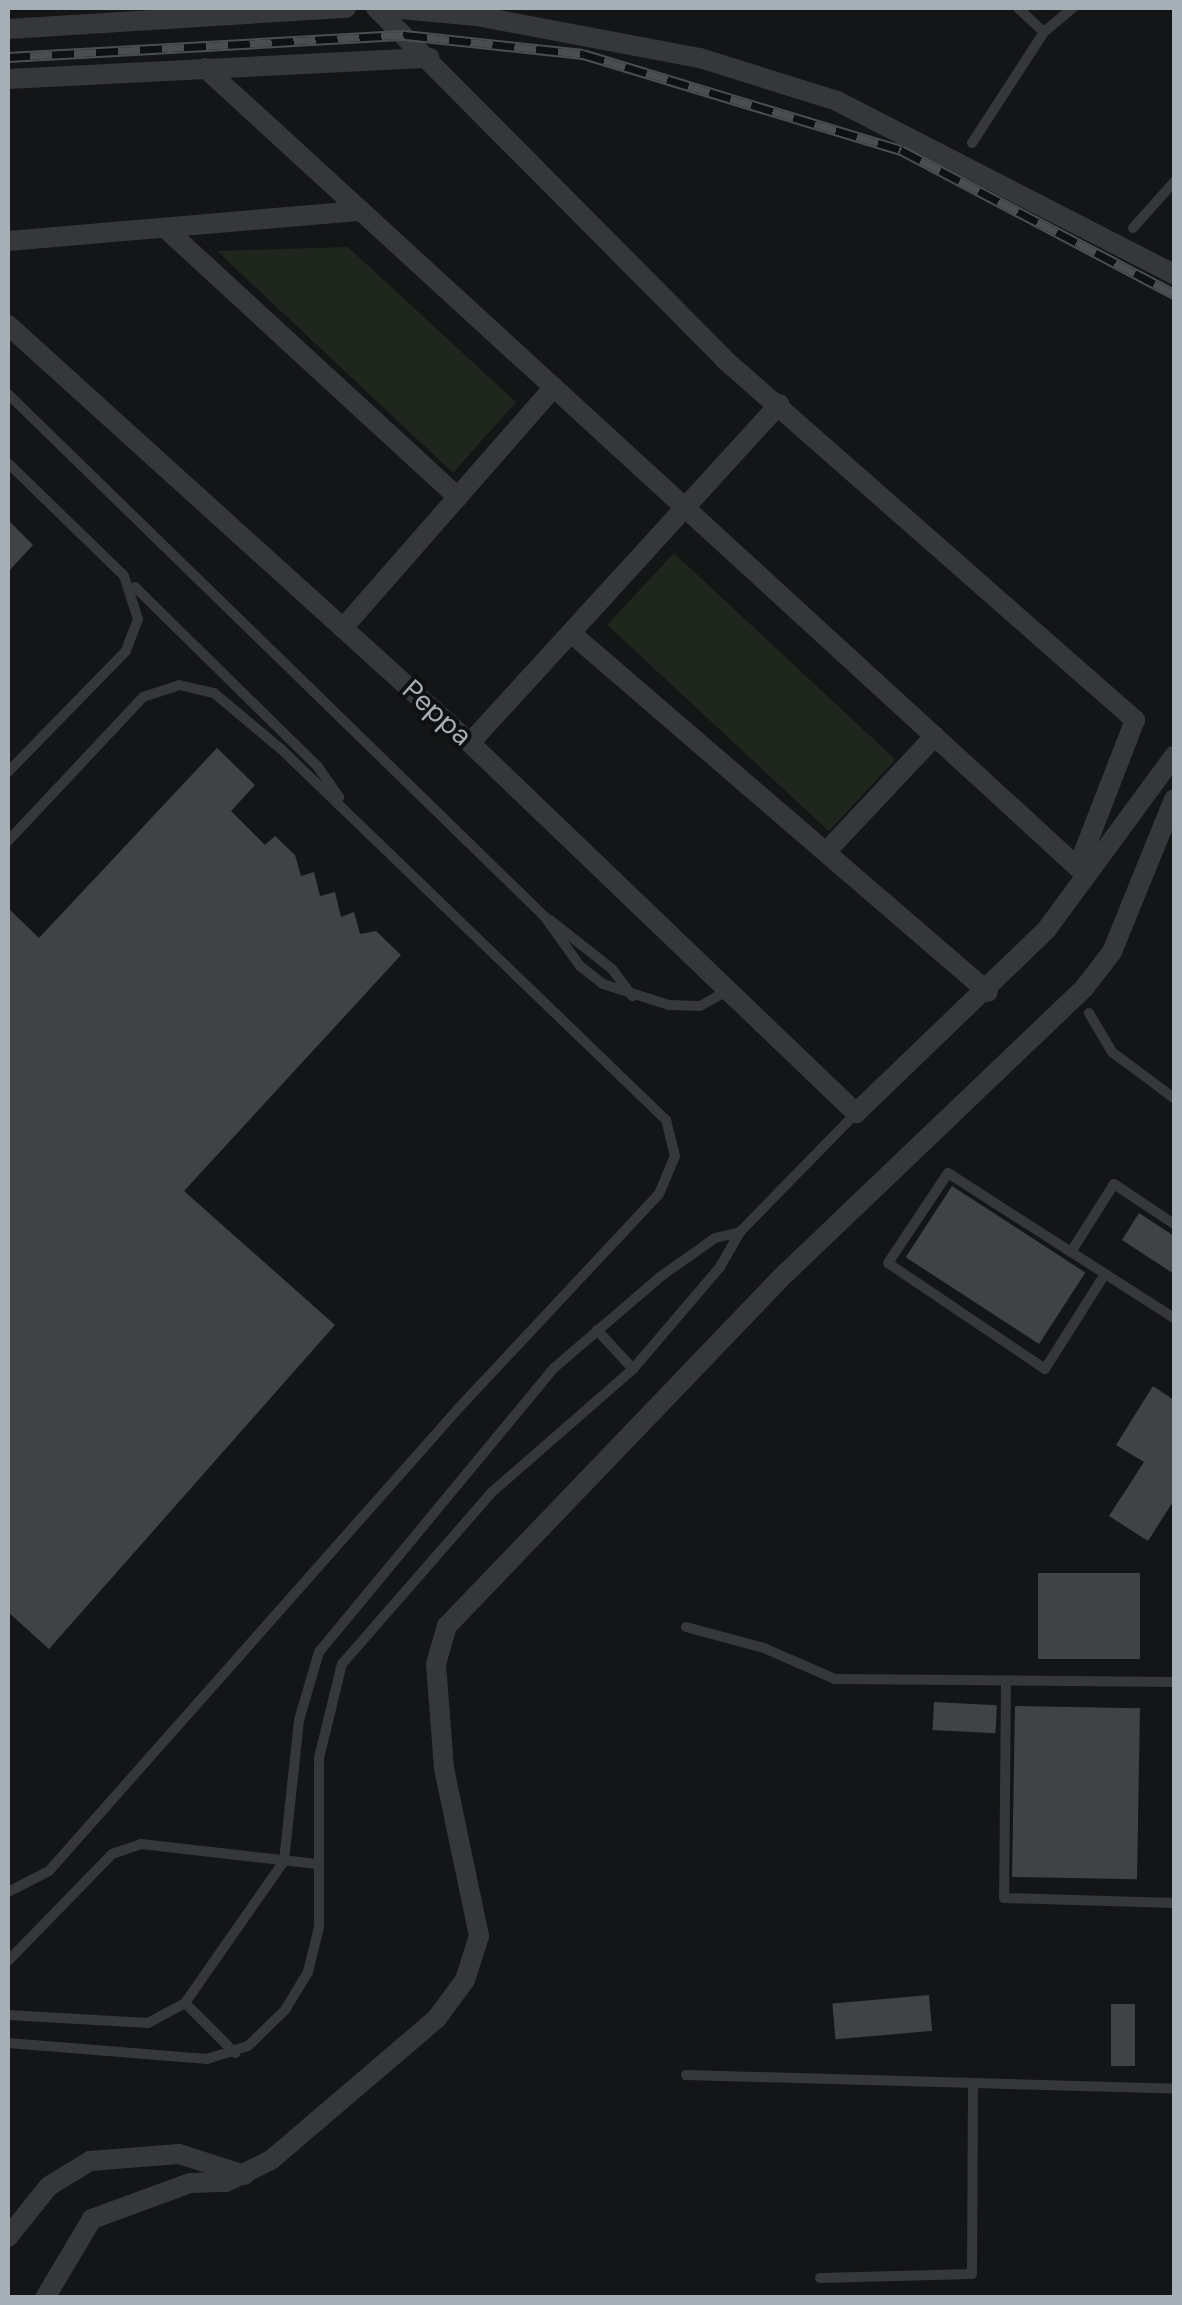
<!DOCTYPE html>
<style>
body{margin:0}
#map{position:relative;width:1182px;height:2305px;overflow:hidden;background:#141516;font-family:"DM Sans",sans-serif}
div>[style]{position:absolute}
.green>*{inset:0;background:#1f261e;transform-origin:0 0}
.building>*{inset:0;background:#404346;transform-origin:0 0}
.service>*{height:10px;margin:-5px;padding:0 5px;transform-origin:5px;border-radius:5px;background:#35373b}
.minor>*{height:20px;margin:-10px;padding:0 10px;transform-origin:10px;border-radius:10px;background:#35373b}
.rail>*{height:11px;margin-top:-5.5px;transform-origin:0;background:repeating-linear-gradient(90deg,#0f1011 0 22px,#4a4e52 0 44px);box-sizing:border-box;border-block:2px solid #4a4e52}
span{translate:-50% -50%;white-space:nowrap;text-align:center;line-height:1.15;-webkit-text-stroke:8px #0f1011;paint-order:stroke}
.street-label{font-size:28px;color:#a6aeb6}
.frame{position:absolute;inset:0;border:10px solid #a6aeb6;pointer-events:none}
</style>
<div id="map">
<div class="green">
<i style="clip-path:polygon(348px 247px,516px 402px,453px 473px,217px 251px)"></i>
<i style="left:674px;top:553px;width:303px;height:98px;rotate:43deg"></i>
</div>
<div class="building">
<i style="clip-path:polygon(8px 520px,33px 545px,8px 572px)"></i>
<i style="clip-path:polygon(217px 748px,255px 785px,231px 811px,265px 845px,275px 836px,295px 855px,301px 876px,314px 872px,320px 896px,335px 892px,341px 917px,354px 912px,360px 934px,376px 931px,401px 955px,184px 1191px,335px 1325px,49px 1649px,8px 1612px,8px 908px,39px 938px)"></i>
<i style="left:952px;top:1186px;width:159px;height:85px;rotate:33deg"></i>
<i style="clip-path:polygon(1139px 1213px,1174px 1236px,1174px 1274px,1122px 1240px)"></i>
<i style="clip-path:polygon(1153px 1386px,1174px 1400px,1174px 1500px,1148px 1541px,1109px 1516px,1144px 1462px,1116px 1445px)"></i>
<i style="left:1038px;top:1573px;width:102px;height:86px"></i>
<i style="left:934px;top:1702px;width:63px;height:28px;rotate:3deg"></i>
<i style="left:1015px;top:1706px;width:125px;height:171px;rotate:1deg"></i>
<i style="left:929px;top:1995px;width:36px;height:97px;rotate:85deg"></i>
<i style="left:1111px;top:2004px;width:24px;height:62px"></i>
</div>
<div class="service">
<i style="left:1018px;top:8px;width:35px;rotate:43deg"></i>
<i style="left:972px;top:143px;width:132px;rotate:-57deg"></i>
<i style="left:1044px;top:32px;width:38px;rotate:-40deg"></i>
<i style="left:1133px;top:228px;width:62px;rotate:-48.3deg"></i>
<i style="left:8px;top:394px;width:750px;rotate:44.24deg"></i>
<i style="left:545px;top:917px;width:60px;rotate:54.5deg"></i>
<i style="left:580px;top:966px;width:29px;rotate:38deg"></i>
<i style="left:603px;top:984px;width:69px;rotate:17.7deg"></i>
<i style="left:669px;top:1005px;width:31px;rotate:2deg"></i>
<i style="left:700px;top:1006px;width:31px;rotate:-29deg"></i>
<i style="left:8px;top:463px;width:162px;rotate:44.2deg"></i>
<i style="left:124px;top:576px;width:45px;rotate:72deg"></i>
<i style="left:138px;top:619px;width:34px;rotate:111deg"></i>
<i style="left:126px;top:651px;width:169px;rotate:134.3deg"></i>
<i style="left:135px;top:587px;width:257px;rotate:44.5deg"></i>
<i style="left:318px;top:767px;width:37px;rotate:55deg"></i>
<i style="left:8px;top:841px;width:197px;rotate:-46.8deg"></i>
<i style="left:143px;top:697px;width:38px;rotate:-18deg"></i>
<i style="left:179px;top:685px;width:36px;rotate:13deg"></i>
<i style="left:214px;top:693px;width:87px;rotate:39.9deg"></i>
<i style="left:281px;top:749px;width:535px;rotate:43.94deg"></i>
<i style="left:666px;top:1120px;width:37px;rotate:76deg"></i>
<i style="left:675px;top:1156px;width:41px;rotate:112.8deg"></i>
<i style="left:659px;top:1194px;width:296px;rotate:133.1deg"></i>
<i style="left:457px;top:1410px;width:616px;rotate:131.51deg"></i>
<i style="left:49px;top:1871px;width:46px;rotate:152.9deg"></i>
<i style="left:550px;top:920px;width:79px;rotate:38.3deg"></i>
<i style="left:612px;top:969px;width:34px;rotate:53deg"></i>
<i style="left:1089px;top:1013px;width:45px;rotate:59.5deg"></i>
<i style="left:1112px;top:1052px;width:77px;rotate:36.6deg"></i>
<i style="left:1071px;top:1252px;width:80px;rotate:-57.7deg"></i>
<i style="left:1114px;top:1184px;width:72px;rotate:33.7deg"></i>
<i style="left:1105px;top:1274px;width:112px;rotate:122.3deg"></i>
<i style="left:1045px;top:1369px;width:189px;rotate:-146deg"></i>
<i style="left:888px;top:1263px;width:108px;rotate:-56.3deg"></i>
<i style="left:948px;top:1173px;width:269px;rotate:32.7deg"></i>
<i style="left:597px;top:1330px;width:53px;rotate:47.3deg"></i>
<i style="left:686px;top:1627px;width:81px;rotate:15.1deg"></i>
<i style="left:764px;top:1648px;width:77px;rotate:23.6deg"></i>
<i style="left:835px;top:1679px;width:339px;rotate:0.5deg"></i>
<i style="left:1006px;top:1681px;width:217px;rotate:90.5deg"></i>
<i style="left:1004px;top:1898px;width:170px;rotate:1.7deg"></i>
<i style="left:8px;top:1961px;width:149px;rotate:-45.8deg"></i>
<i style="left:112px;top:1854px;width:31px;rotate:-19deg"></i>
<i style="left:141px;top:1844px;width:177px;rotate:6.5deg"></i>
<i style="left:185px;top:2003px;width:71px;rotate:45deg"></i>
<i style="left:8px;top:2015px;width:140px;rotate:3.3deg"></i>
<i style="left:148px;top:2023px;width:42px;rotate:-28.4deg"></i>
<i style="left:185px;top:2003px;width:173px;rotate:-55.1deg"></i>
<i style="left:284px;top:1861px;width:142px;rotate:-83.9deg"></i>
<i style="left:299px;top:1720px;width:71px;rotate:-73.6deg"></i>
<i style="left:319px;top:1652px;width:369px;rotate:-50.4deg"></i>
<i style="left:554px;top:1368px;width:140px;rotate:-40.6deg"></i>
<i style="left:660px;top:1277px;width:67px;rotate:-35.3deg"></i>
<i style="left:715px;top:1238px;width:26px;rotate:-13deg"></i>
<i style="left:8px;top:2043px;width:200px;rotate:4.6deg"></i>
<i style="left:207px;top:2059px;width:43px;rotate:-17.6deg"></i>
<i style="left:248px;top:2046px;width:52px;rotate:-44.2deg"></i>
<i style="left:285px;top:2010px;width:44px;rotate:-58.8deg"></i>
<i style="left:308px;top:1972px;width:46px;rotate:-76.3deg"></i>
<i style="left:319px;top:1927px;width:169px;rotate:-90deg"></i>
<i style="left:319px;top:1758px;width:97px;rotate:-76.3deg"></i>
<i style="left:342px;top:1664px;width:227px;rotate:-48.9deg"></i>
<i style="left:491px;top:1493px;width:189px;rotate:-41.1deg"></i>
<i style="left:633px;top:1369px;width:134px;rotate:-49.5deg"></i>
<i style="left:720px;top:1267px;width:40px;rotate:-60.3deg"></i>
<i style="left:740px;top:1232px;width:166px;rotate:-45.7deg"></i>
<i style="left:686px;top:2075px;width:488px;rotate:1.6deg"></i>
<i style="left:820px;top:2278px;width:152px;rotate:-1.5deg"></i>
<i style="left:972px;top:2274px;width:191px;rotate:-89.7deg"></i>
</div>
<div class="minor">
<i style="left:376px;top:8px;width:494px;rotate:45.2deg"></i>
<i style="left:724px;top:359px;width:547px;rotate:41.29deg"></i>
<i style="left:1135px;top:720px;width:158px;rotate:111.2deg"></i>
<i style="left:389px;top:8px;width:88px;rotate:5.2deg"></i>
<i style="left:477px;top:16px;width:227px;rotate:10.7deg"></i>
<i style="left:700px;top:58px;width:144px;rotate:17.4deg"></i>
<i style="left:837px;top:101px;width:379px;rotate:27.2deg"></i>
<i style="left:8px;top:29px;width:339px;rotate:-3.6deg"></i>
<i style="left:205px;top:68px;width:1193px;rotate:42.49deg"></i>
<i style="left:8px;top:79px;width:422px;rotate:-2.9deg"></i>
<i style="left:165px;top:228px;width:398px;rotate:42.6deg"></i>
<i style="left:8px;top:241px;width:354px;rotate:-4.9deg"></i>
<i style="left:8px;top:325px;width:623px;rotate:42.14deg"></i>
<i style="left:470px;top:743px;width:535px;rotate:43.79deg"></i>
<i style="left:856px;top:1113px;width:265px;rotate:-43.9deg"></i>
<i style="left:1047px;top:929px;width:215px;rotate:-53.7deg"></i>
<i style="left:343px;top:628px;width:320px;rotate:-48.8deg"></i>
<i style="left:571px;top:633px;width:550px;rotate:40.73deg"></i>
<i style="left:470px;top:743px;width:459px;rotate:-47.6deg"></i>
<i style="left:826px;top:852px;width:159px;rotate:-46.8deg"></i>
<i style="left:8px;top:2237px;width:65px;rotate:-51.2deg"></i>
<i style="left:49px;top:2186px;width:48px;rotate:-31.4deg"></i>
<i style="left:90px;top:2161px;width:89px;rotate:-4.5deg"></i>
<i style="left:179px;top:2154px;width:69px;rotate:17.7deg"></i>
<i style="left:45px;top:2298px;width:92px;rotate:-59.3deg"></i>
<i style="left:92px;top:2219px;width:104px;rotate:-20.2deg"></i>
<i style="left:190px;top:2183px;width:36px;rotate:-2deg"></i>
<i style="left:226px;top:2182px;width:50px;rotate:-26.1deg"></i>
<i style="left:271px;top:2160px;width:218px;rotate:-40.5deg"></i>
<i style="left:437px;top:2018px;width:47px;rotate:-53.6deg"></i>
<i style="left:465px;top:1980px;width:46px;rotate:-72.3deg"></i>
<i style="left:479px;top:1936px;width:172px;rotate:-101.8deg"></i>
<i style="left:444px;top:1768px;width:104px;rotate:-94.4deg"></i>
<i style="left:436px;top:1664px;width:40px;rotate:-74deg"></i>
<i style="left:447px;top:1626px;width:491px;rotate:-46.2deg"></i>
<i style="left:787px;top:1272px;width:412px;rotate:-43.7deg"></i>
<i style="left:1085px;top:987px;width:44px;rotate:-52.4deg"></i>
<i style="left:1112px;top:952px;width:165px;rotate:-67.9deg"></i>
</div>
<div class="rail">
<i style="left:8px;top:57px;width:398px;rotate:-3.2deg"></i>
<i style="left:405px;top:35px;width:179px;rotate:6.1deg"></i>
<i style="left:583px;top:54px;width:332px;rotate:16.8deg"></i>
<i style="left:901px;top:150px;width:309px;rotate:27.8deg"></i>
</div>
<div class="street-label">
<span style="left:437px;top:713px;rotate:42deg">Peppa</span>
</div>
<div class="frame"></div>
</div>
